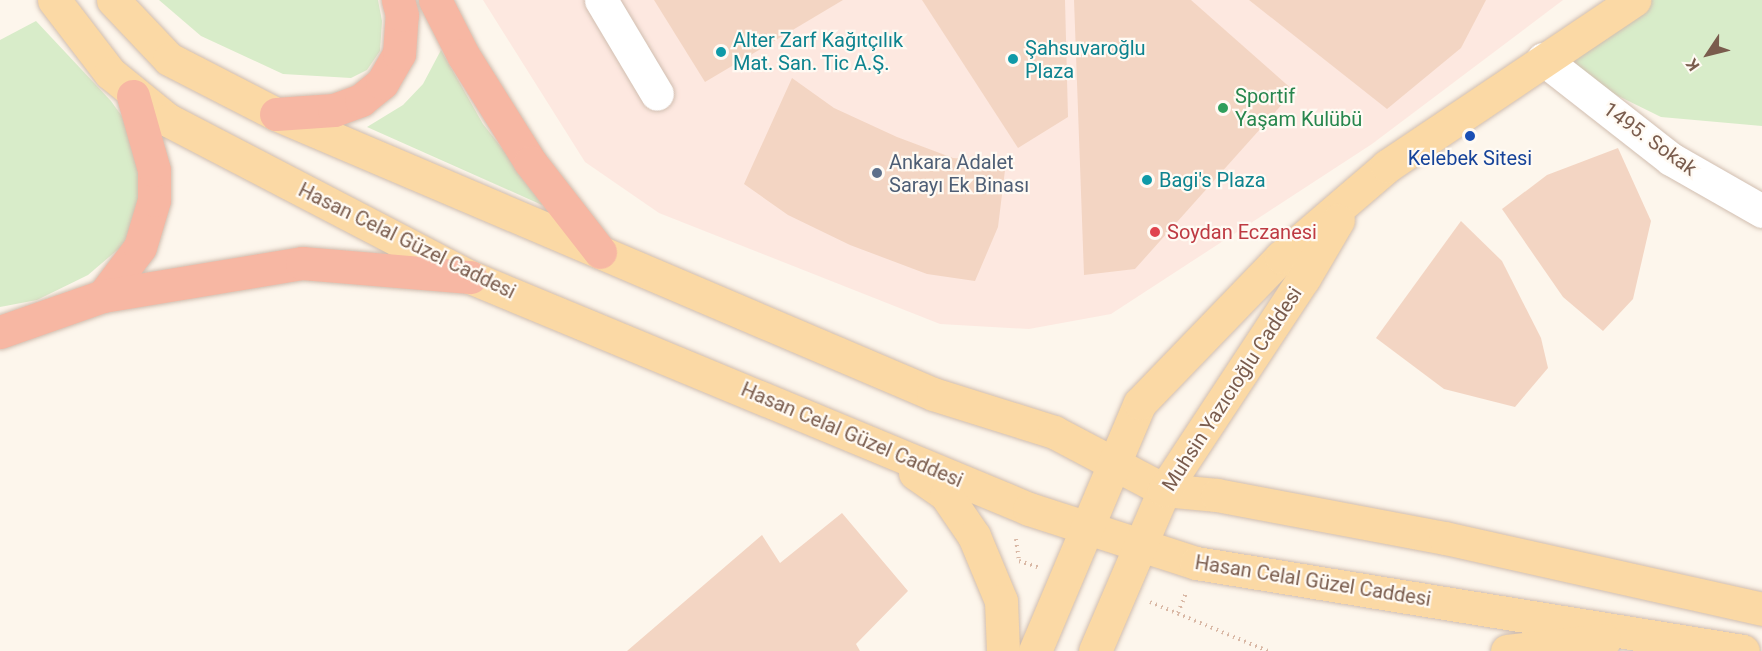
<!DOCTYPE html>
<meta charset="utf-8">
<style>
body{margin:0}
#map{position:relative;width:1762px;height:651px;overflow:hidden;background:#fdf6ec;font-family:Roboto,sans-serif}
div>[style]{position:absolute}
.commercial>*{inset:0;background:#fde8e0}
.green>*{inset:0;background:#d8ecc9}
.building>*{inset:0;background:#f3d5c3}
.path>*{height:4px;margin-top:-2px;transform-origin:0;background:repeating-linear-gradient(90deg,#d9b8a5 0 1.5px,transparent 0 6px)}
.roads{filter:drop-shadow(0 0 2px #d1beb0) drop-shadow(0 0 2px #d1beb0)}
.minor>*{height:33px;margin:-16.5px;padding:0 16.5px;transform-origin:16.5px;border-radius:16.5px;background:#fff}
.major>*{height:33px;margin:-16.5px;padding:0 16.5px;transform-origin:16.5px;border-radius:16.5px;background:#fbd9a5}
.highway>*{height:33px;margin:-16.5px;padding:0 16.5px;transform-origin:16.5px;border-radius:16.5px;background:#f7b7a3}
.dots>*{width:16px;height:16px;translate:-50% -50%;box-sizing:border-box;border:3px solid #fffaf3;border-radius:50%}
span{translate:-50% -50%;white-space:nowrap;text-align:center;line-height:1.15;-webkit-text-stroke:4.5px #fffaf3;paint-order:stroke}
.culture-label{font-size:20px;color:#0d838f}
.left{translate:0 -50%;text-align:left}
.leisure-label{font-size:20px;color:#27864d}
.street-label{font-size:20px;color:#7a5c4d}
.transit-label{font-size:20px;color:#164399}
.service-label{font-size:20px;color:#4e5e75}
.health-label{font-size:20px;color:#be3a42}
.north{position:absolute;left:1678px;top:24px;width:60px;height:60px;-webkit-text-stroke:4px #fffaf3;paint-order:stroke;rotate:235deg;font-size:16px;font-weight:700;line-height:24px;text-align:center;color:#7a5c4d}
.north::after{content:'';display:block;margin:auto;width:21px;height:27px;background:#7a5c4d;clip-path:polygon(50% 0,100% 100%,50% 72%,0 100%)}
</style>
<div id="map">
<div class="commercial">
<i style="clip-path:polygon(483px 0,1563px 0,1372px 144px,1111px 314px,1029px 329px,940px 324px,659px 213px,585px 162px)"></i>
</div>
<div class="green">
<i style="clip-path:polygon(159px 0,378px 0,382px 21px,380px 51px,367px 70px,351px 78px,283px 74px,201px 36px)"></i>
<i style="clip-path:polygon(1638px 0,1762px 0,1762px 126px,1661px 117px,1543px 59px)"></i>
<i style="clip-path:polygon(36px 21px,111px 101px,136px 136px,141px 212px,122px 246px,88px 275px,37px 300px,0 307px,0 40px)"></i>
<i style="clip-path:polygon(441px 50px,483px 124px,544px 202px,542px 205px,367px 127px,403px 105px,423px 84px)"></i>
</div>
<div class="building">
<i style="clip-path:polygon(654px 0,843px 0,705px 82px)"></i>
<i style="clip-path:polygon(922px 0,1065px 0,1068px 117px,1018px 148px)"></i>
<i style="clip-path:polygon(1074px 0,1191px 0,1294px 91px,1135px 269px,1084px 275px)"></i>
<i style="clip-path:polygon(1249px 0,1486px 0,1461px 48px,1387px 109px)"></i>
<i style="clip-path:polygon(792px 78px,834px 108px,897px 137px,953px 158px,1006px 162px,998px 227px,975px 281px,927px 274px,850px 245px,788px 215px,744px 184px)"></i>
<i style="clip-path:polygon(1618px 148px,1651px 221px,1633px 299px,1603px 331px,1563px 297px,1502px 209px,1547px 175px)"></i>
<i style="clip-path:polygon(1461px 221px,1502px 261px,1541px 338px,1548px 368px,1515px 407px,1444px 389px,1376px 338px)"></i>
<i style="clip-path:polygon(842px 513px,908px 591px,856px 644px,860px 651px,627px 651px,762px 535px,780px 563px)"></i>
</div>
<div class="path">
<i style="left:1016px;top:539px;width:22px;rotate:82deg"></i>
<i style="left:1019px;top:561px;width:20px;rotate:18deg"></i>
<i style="left:1150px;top:602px;width:128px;rotate:22.6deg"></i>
<i style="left:1178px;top:613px;width:22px;rotate:-68deg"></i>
</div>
<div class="roads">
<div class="minor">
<i style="left:601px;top:0;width:109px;rotate:59.2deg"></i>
<i style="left:1543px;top:59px;width:162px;rotate:38deg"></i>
<i style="left:1671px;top:159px;width:105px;rotate:29.7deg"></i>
</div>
<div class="major">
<i style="left:54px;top:0;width:92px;rotate:52.5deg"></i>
<i style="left:110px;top:73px;width:75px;rotate:39deg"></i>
<i style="left:168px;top:120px;width:340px;rotate:27.5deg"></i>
<i style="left:470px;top:277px;width:605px;rotate:22.54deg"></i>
<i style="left:1029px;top:509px;width:176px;rotate:17.9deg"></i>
<i style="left:1196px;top:563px;width:554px;rotate:9.14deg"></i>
<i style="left:113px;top:0;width:81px;rotate:46.5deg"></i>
<i style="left:169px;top:59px;width:120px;rotate:27.2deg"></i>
<i style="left:276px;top:114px;width:714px;rotate:23.08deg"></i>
<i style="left:933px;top:394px;width:127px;rotate:17.4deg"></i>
<i style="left:1054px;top:432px;width:124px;rotate:27.8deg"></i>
<i style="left:1164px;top:490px;width:53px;rotate:5.4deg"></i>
<i style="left:1217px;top:495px;width:232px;rotate:10.7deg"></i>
<i style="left:1445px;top:538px;width:325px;rotate:12.6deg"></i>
<i style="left:915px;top:473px;width:38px;rotate:35deg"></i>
<i style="left:946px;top:495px;width:50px;rotate:55.7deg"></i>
<i style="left:974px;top:536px;width:70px;rotate:67.4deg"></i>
<i style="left:1001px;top:601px;width:50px;rotate:87.7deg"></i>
<i style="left:1035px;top:651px;width:269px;rotate:-67.1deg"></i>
<i style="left:1140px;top:403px;width:203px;rotate:-46deg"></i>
<i style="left:1281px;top:257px;width:140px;rotate:-40.6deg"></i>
<i style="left:1387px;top:166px;width:298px;rotate:-33.9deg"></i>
<i style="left:1095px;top:651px;width:175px;rotate:-66.8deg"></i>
<i style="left:1164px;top:490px;width:254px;rotate:-56.6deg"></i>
<i style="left:1304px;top:278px;width:67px;rotate:-59.6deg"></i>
<i style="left:1507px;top:651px;width:98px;rotate:-6.5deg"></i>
</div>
<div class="highway">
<i style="left:435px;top:0;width:62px;rotate:63deg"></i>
<i style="left:463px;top:55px;width:126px;rotate:57.9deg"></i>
<i style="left:530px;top:162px;width:114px;rotate:52.1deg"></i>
<i style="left:276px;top:114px;width:58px;rotate:-3.9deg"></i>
<i style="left:334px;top:110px;width:29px;rotate:-20deg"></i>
<i style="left:361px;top:100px;width:27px;rotate:-39deg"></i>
<i style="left:382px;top:83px;width:34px;rotate:-60deg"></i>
<i style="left:399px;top:54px;width:39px;rotate:-86deg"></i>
<i style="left:402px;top:15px;width:16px;rotate:-105deg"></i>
<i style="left:103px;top:296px;width:61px;rotate:-52.9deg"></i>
<i style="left:140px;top:247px;width:49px;rotate:-73.4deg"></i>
<i style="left:154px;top:200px;width:30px;rotate:-90deg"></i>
<i style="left:154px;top:170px;width:77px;rotate:-105.8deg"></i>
<i style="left:0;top:332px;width:109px;rotate:-19.3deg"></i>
<i style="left:103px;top:296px;width:202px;rotate:-9.4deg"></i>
<i style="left:302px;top:263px;width:169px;rotate:4.8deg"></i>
</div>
</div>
<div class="dots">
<i style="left:721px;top:52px;background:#0f9aa8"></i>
<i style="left:1013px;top:59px;background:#0f9aa8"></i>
<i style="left:1223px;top:108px;background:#2e9e5b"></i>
<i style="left:1470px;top:136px;background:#1a4fb4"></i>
<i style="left:877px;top:173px;background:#5c6f8a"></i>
<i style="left:1147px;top:180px;background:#0f9aa8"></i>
<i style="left:1155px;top:232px;background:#e0444e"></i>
</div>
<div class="culture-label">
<span class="left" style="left:733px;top:52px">Alter Zarf Kağıtçılık<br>Mat. San. Tic A.Ş.</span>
<span class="left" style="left:1025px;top:60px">Şahsuvaroğlu<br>Plaza</span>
<span class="left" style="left:1159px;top:180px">Bagi's Plaza</span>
</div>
<div class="leisure-label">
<span class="left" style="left:1235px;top:108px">Sportif<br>Yaşam Kulübü</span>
</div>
<div class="street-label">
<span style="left:1650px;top:139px;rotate:36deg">1495. Sokak</span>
<span style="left:407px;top:241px;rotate:26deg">Hasan Celal Güzel Caddesi</span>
<span style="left:1232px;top:389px;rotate:-57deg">Muhsin Yazıcıoğlu Caddesi</span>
<span style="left:852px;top:435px;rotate:23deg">Hasan Celal Güzel Caddesi</span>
<span style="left:1313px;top:581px;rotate:9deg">Hasan Celal Güzel Caddesi</span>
</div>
<div class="transit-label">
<span style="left:1470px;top:158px">Kelebek Sitesi</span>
</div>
<div class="service-label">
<span class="left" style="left:889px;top:174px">Ankara Adalet<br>Sarayı Ek Binası</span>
</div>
<div class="health-label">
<span class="left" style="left:1167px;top:232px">Soydan Eczanesi</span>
</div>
<div class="north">K</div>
</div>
